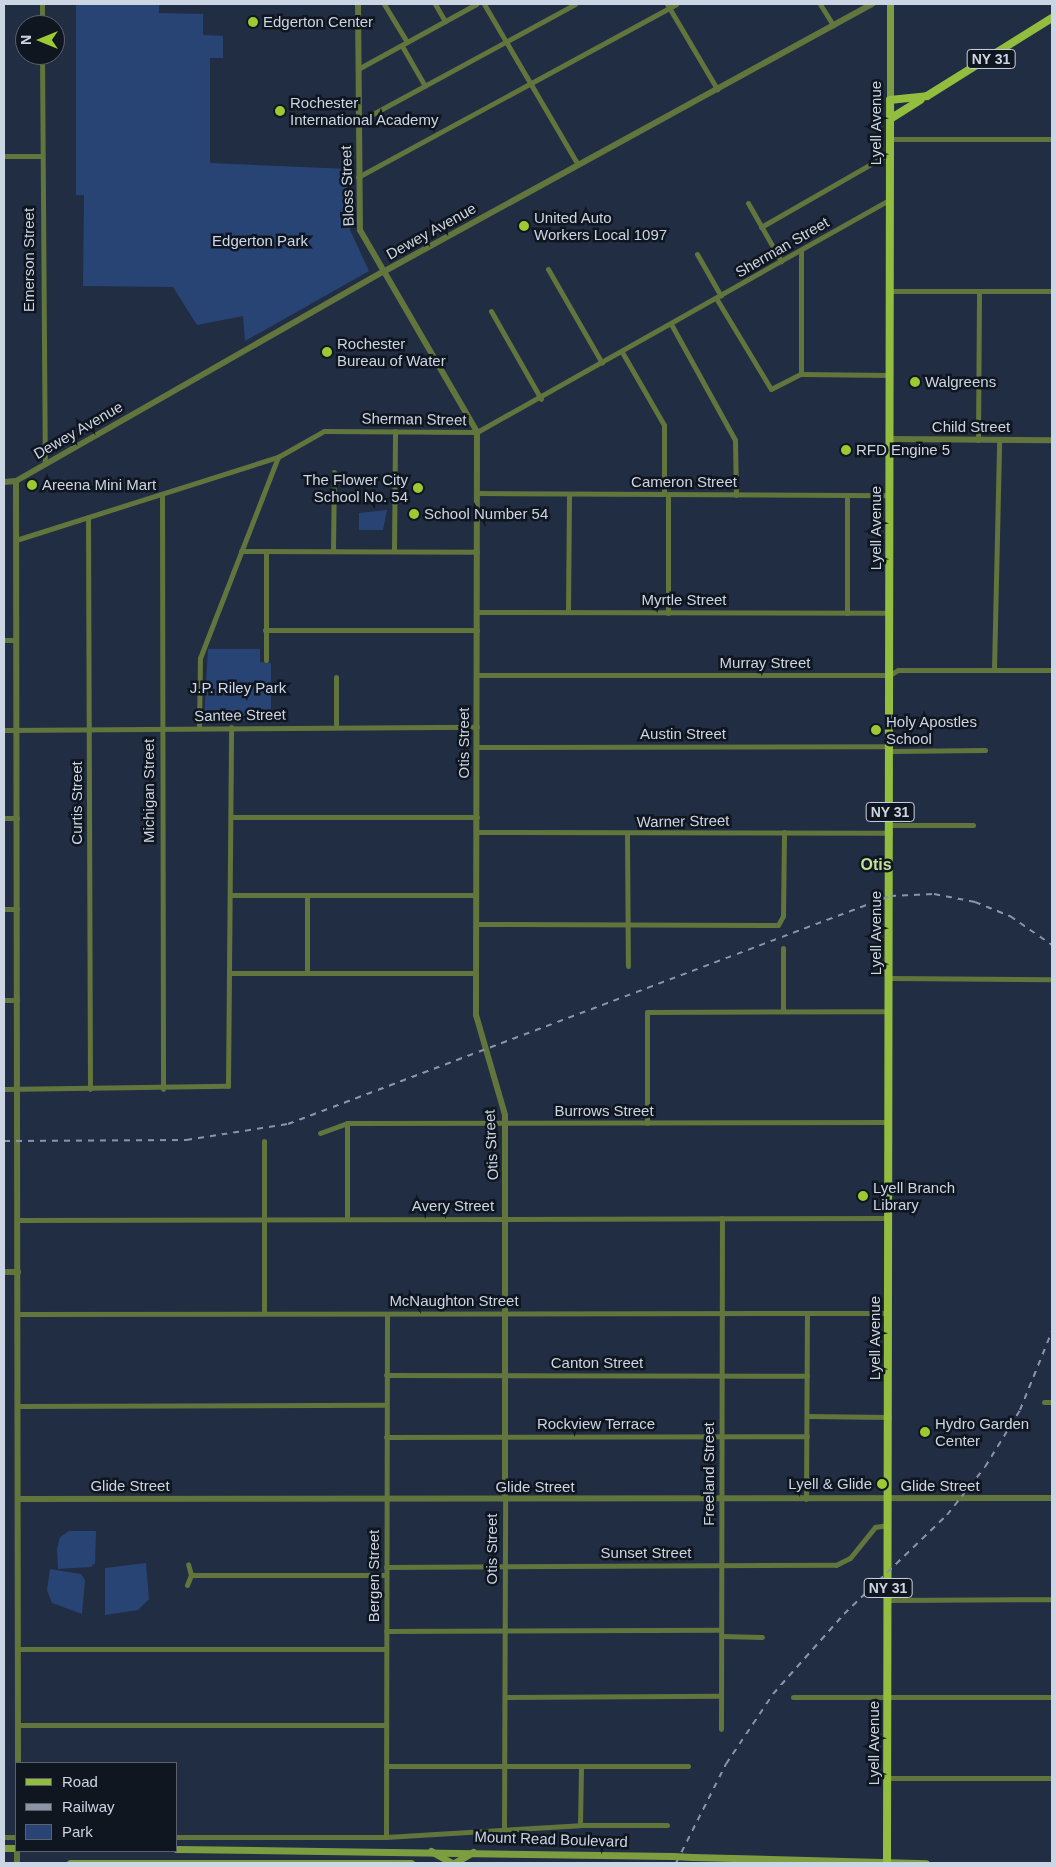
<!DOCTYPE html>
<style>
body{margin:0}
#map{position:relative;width:1056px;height:1867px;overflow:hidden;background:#212d43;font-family:Helvetica,sans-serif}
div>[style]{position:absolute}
.green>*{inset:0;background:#284474}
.minor>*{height:5px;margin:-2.5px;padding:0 2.5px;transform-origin:2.5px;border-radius:2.5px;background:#61753d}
.tertiary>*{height:6px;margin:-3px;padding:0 3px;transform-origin:3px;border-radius:3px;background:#61753d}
.secondary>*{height:7px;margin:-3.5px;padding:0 3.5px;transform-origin:3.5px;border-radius:3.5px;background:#7d9e40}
.primary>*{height:8px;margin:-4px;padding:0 4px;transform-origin:4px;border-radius:4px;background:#93bd3e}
.rail>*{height:2px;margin-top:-1px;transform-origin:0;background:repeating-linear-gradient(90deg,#8b95a6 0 6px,transparent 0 12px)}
.secondary-bridge>*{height:7px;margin:-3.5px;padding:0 3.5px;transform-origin:3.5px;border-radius:3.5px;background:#7d9e40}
.dots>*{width:14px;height:14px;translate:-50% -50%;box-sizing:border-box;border:2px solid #10161f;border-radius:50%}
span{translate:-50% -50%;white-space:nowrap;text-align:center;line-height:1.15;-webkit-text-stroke:5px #10161f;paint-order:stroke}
.shield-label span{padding:1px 4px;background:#10161f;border:1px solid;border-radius:4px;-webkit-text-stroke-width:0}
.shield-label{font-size:14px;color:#ccd5e3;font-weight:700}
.poi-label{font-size:15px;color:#ccd5e3}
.left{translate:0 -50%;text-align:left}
.right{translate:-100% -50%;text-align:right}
.street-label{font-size:15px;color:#ccd5e3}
.park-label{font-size:15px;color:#cdd9ee}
.neighbourhood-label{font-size:16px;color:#c3df97;font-weight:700}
.frame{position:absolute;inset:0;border:5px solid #ccd5e3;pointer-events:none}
.legend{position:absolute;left:15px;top:1762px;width:162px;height:90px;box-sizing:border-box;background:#10161f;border:1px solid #5b626d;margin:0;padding:6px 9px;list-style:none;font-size:15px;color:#ccd5e3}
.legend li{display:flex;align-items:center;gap:10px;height:25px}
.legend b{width:25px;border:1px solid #5b626d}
.north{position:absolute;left:15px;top:15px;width:50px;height:50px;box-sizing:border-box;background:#10161f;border:1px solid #5b626d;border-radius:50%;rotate:270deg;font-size:14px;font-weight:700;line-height:20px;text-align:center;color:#ccd5e3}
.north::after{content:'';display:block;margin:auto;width:18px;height:22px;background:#9cca32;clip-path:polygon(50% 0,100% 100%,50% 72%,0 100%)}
</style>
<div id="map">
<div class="green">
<i style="clip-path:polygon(76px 4px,159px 4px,159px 13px,203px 14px,203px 35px,223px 36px,223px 58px,210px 58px,210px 163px,350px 169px,350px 230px,369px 271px,245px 341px,243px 316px,197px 325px,173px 287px,83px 286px,84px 195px,76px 195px)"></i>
<i style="clip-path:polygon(387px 510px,383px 530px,359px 530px,359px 513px)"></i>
<i style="clip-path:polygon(208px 649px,260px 649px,260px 662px,271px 663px,271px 721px,204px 720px)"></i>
<i style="clip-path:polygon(69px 1531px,96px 1531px,95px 1563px,91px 1567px,58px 1569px,57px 1549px,60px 1537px)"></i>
<i style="clip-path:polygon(146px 1563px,149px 1599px,138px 1610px,105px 1615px,105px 1568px)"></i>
<i style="clip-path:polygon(50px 1569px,81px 1574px,85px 1580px,82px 1614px,52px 1603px,47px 1590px)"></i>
</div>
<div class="minor">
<i style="left:42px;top:4px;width:21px;rotate:90deg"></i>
<i style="left:384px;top:4px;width:44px;rotate:58.8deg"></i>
<i style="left:435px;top:4px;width:20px;rotate:60deg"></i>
<i style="left:484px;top:4px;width:186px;rotate:59.7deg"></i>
<i style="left:667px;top:4px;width:99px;rotate:59.5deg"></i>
<i style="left:820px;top:4px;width:25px;rotate:58deg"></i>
<i style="left:402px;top:46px;width:46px;rotate:60.1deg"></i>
<i style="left:42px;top:55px;width:409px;rotate:89.6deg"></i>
<i style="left:358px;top:69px;width:135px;rotate:-28.8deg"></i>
<i style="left:358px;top:122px;width:247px;rotate:-28.5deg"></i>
<i style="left:890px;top:139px;width:162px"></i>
<i style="left:4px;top:156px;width:38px"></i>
<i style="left:358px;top:177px;width:362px;rotate:-28.5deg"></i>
<i style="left:748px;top:203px;width:67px;rotate:60.4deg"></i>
<i style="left:761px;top:227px;width:149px;rotate:-29.8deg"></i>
<i style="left:801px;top:250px;width:124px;rotate:90deg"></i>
<i style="left:697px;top:254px;width:48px;rotate:60.3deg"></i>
<i style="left:548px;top:269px;width:108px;rotate:60.1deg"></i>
<i style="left:890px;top:291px;width:162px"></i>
<i style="left:716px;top:298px;width:106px;rotate:58.9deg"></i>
<i style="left:771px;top:389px;width:34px;rotate:-27deg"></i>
<i style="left:801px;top:374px;width:89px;rotate:0.6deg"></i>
<i style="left:491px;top:311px;width:101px;rotate:60.4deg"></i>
<i style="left:671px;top:324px;width:132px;rotate:61.1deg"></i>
<i style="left:735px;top:440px;width:55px;rotate:89deg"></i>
<i style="left:622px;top:352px;width:84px;rotate:60.1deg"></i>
<i style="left:664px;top:425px;width:69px;rotate:90deg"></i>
<i style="left:978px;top:440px;width:149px;rotate:-89.6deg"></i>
<i style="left:477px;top:493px;width:413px;rotate:0.3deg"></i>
<i style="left:162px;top:494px;width:595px;rotate:89.9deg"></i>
<i style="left:847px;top:495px;width:118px;rotate:90deg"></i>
<i style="left:88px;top:517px;width:572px;rotate:89.8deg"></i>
<i style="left:16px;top:540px;width:275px;rotate:-17.6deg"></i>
<i style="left:278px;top:457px;width:53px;rotate:-29.5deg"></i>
<i style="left:324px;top:431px;width:153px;rotate:0.4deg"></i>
<i style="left:477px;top:432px;width:474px;rotate:-29.4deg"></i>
<i style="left:241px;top:551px;width:236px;rotate:0.2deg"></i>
<i style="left:333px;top:551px;width:79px;rotate:-89.3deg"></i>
<i style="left:394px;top:551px;width:120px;rotate:-89.5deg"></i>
<i style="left:477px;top:612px;width:413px;rotate:0.1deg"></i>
<i style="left:568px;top:612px;width:118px;rotate:-89.5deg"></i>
<i style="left:668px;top:613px;width:119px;rotate:-90deg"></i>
<i style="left:265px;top:630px;width:212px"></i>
<i style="left:4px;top:640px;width:12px"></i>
<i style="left:266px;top:660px;width:109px;rotate:-90deg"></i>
<i style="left:994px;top:669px;width:229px;rotate:-88.7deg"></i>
<i style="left:477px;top:675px;width:413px"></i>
<i style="left:890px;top:675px;width:9px;rotate:-32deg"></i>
<i style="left:898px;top:670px;width:154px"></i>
<i style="left:336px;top:677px;width:50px;rotate:90deg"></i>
<i style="left:199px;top:728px;width:70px;rotate:-89.2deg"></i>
<i style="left:200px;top:658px;width:216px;rotate:-68.8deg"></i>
<i style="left:4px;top:730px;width:473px;rotate:-0.4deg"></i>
<i style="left:477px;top:747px;width:413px;rotate:-0.1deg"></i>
<i style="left:890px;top:751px;width:95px;rotate:-0.6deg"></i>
<i style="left:231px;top:817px;width:246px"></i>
<i style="left:4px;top:818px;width:13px"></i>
<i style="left:890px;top:825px;width:83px"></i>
<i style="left:477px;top:832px;width:413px;rotate:0.1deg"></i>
<i style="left:627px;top:834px;width:132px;rotate:89.6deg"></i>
<i style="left:230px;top:895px;width:246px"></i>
<i style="left:307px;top:896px;width:77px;rotate:90deg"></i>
<i style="left:4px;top:909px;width:13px"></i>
<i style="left:476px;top:924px;width:302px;rotate:0.2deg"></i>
<i style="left:778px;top:925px;width:10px;rotate:-61deg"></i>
<i style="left:783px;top:916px;width:84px;rotate:-89.3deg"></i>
<i style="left:230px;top:973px;width:246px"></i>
<i style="left:890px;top:978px;width:162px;rotate:0.4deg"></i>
<i style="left:4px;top:1000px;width:13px"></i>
<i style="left:783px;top:1011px;width:63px;rotate:-90deg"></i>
<i style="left:4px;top:1089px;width:224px;rotate:-0.8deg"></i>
<i style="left:228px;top:1086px;width:359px;rotate:-89.5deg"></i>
<i style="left:647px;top:1123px;width:111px;rotate:-90deg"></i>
<i style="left:647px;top:1012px;width:242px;rotate:-0.2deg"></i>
<i style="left:320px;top:1133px;width:29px;rotate:-20deg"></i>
<i style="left:347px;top:1123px;width:542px;rotate:-0.11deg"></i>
<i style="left:264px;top:1141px;width:172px;rotate:90deg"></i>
<i style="left:347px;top:1219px;width:96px;rotate:-90deg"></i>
<i style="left:18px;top:1220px;width:871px;rotate:-0.13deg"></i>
<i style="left:18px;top:1314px;width:871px;rotate:-0.07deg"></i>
<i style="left:386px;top:1375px;width:421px;rotate:0.1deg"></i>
<i style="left:1044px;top:1402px;width:8px"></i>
<i style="left:18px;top:1406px;width:368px;rotate:-0.2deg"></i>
<i style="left:807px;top:1416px;width:82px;rotate:0.7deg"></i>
<i style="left:386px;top:1437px;width:421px;rotate:-0.1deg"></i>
<i style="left:806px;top:1499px;width:186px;rotate:-89.7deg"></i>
<i style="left:386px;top:1567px;width:450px;rotate:-0.3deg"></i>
<i style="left:836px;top:1565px;width:16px;rotate:-27deg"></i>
<i style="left:850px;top:1558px;width:40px;rotate:-51deg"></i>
<i style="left:875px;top:1527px;width:13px;rotate:-9deg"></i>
<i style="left:191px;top:1575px;width:195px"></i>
<i style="left:187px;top:1585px;width:11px;rotate:-68deg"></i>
<i style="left:191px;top:1575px;width:11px;rotate:-105deg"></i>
<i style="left:888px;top:1600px;width:164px;rotate:-0.3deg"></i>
<i style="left:386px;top:1631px;width:335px;rotate:-0.2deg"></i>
<i style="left:721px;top:1636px;width:41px;rotate:1.4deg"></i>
<i style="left:18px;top:1649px;width:368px"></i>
<i style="left:505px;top:1697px;width:216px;rotate:-0.3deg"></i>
<i style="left:793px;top:1697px;width:259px"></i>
<i style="left:18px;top:1725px;width:368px"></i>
<i style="left:721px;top:1729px;width:511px;rotate:-89.89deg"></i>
<i style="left:386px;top:1766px;width:302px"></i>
<i style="left:888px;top:1778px;width:164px"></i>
<i style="left:580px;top:1825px;width:58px;rotate:-89deg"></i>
<i style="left:504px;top:1830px;width:331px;rotate:-89.8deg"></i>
<i style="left:4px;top:1837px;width:12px"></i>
<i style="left:176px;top:1837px;width:210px"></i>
<i style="left:386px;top:1837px;width:194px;rotate:-3.5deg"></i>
<i style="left:580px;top:1825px;width:87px"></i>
<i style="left:386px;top:1837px;width:523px;rotate:-89.89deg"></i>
</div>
<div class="tertiary">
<i style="left:358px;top:4px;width:226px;rotate:89.5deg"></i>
<i style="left:360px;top:230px;width:233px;rotate:59.9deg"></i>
<i style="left:477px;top:432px;width:583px;rotate:90.1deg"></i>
<i style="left:476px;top:1015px;width:104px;rotate:73.8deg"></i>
<i style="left:505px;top:1115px;width:384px;rotate:90deg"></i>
<i style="left:890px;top:439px;width:162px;rotate:0.4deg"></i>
<i style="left:16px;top:481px;width:1282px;rotate:89.91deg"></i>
<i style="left:4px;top:482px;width:12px;rotate:-5deg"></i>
<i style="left:16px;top:481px;width:422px;rotate:-29.7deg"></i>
<i style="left:383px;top:272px;width:558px;rotate:-28.73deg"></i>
<i style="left:4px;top:1272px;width:14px"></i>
<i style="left:18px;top:1499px;width:1034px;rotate:-0.06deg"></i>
<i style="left:17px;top:1851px;width:12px;rotate:90deg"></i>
</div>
<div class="secondary">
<i style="left:890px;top:100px;width:96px;rotate:-90deg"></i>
<i style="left:4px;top:1848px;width:12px"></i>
<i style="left:176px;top:1849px;width:497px;rotate:0.8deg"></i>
<i style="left:431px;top:1851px;width:24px;rotate:30deg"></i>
<i style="left:692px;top:1857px;width:234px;rotate:1.5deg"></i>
<i style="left:70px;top:1863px;width:341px"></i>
<i style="left:454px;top:1863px;width:22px;rotate:-30deg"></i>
</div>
<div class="primary">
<i style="left:890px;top:119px;width:36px;rotate:-32deg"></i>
<i style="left:887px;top:1863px;width:1763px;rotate:-89.9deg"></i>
<i style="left:890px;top:100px;width:37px;rotate:-6deg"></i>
<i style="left:927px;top:96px;width:147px;rotate:-32deg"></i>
</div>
<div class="rail">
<i style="left:4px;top:1141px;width:182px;rotate:-0.3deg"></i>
<i style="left:186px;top:1140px;width:103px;rotate:-8.9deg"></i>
<i style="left:288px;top:1124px;width:644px;rotate:-20.74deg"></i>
<i style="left:890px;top:896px;width:44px;rotate:-2.6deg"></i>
<i style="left:934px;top:894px;width:42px;rotate:11deg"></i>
<i style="left:975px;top:902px;width:38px;rotate:22deg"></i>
<i style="left:1010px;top:916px;width:51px;rotate:34.6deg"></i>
<i style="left:676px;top:1863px;width:111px;rotate:-63.2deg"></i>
<i style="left:726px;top:1764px;width:84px;rotate:-56.1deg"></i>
<i style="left:773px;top:1694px;width:107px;rotate:-48.4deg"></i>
<i style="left:844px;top:1614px;width:143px;rotate:-43.9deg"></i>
<i style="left:947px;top:1515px;width:61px;rotate:-51.6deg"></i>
<i style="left:985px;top:1467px;width:67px;rotate:-58.4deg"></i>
<i style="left:1020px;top:1410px;width:85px;rotate:-67.9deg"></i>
</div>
<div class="secondary-bridge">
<i style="left:673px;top:1856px;width:19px;rotate:3deg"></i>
</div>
<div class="dots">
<i style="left:253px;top:22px;background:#9cca32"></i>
<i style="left:280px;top:111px;background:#9cca32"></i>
<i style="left:524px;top:226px;background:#9cca32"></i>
<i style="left:327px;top:352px;background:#9cca32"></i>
<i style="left:915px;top:382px;background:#9cca32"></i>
<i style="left:846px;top:450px;background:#9cca32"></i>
<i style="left:32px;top:485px;background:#9cca32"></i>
<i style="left:418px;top:488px;background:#9cca32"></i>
<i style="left:414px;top:514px;background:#9cca32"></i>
<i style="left:876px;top:730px;background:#9cca32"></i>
<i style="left:863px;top:1196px;background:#9cca32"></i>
<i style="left:925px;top:1432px;background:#9cca32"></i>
<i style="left:882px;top:1484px;background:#9cca32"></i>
</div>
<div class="shield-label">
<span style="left:991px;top:59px">NY 31</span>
<span style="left:890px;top:812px">NY 31</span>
<span style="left:888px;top:1588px">NY 31</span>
</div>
<div class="poi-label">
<span class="left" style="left:263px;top:22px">Edgerton Center</span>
<span class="left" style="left:290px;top:111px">Rochester<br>International Academy</span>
<span class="left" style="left:534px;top:226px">United Auto<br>Workers Local 1097</span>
<span class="left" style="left:337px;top:352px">Rochester<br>Bureau of Water</span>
<span class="left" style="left:925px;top:382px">Walgreens</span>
<span class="left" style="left:856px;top:450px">RFD Engine 5</span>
<span class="right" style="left:408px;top:488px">The Flower City<br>School No. 54</span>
<span class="left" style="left:42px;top:485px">Areena Mini Mart</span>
<span class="left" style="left:424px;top:514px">School Number 54</span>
<span class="left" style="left:886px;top:730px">Holy Apostles<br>School</span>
<span class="left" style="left:873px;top:1196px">Lyell Branch<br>Library</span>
<span class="left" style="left:935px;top:1432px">Hydro Garden<br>Center</span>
<span class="right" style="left:872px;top:1484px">Lyell &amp; Glide</span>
</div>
<div class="street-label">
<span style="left:876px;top:123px;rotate:-90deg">Lyell Avenue</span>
<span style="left:347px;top:186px;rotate:-92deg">Bloss Street</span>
<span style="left:431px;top:231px;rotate:-29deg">Dewey Avenue</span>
<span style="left:782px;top:247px;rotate:-30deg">Sherman Street</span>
<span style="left:29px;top:260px;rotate:-90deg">Emerson Street</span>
<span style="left:414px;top:419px;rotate:1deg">Sherman Street</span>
<span style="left:971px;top:427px">Child Street</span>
<span style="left:78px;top:430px;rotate:-30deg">Dewey Avenue</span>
<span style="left:684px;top:482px">Cameron Street</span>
<span style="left:876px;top:528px;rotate:-90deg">Lyell Avenue</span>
<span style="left:684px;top:600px">Myrtle Street</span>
<span style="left:765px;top:663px">Murray Street</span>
<span style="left:240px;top:715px;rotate:-1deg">Santee Street</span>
<span style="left:683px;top:734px">Austin Street</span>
<span style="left:464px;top:743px;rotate:-90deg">Otis Street</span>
<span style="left:149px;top:791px;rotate:-90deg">Michigan Street</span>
<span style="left:77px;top:803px;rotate:-90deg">Curtis Street</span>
<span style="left:683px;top:821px;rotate:-1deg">Warner Street</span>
<span style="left:876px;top:933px;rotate:-90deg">Lyell Avenue</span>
<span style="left:604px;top:1111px">Burrows Street</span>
<span style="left:491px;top:1145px;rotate:-93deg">Otis Street</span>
<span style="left:453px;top:1206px">Avery Street</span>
<span style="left:454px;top:1301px">McNaughton Street</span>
<span style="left:875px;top:1338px;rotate:-90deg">Lyell Avenue</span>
<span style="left:597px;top:1363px">Canton Street</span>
<span style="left:596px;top:1424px">Rockview Terrace</span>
<span style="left:709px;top:1474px;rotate:-90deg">Freeland Street</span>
<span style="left:130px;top:1486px">Glide Street</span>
<span style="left:940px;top:1486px">Glide Street</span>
<span style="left:535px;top:1487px">Glide Street</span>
<span style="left:492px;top:1549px;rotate:-90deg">Otis Street</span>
<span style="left:646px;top:1553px">Sunset Street</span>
<span style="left:374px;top:1576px;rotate:-90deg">Bergen Street</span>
<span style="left:874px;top:1743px;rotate:-90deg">Lyell Avenue</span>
<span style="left:551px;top:1839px;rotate:2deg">Mount Read Boulevard</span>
</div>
<div class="park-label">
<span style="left:260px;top:241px">Edgerton Park</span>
<span style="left:238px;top:688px">J.P. Riley Park</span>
</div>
<div class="neighbourhood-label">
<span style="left:876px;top:865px">Otis</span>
</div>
<div class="frame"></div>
<ul class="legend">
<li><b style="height:6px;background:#93bd3e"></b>Road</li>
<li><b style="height:6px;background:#8b95a6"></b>Railway</li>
<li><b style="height:14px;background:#284474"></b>Park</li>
</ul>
<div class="north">N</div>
</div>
